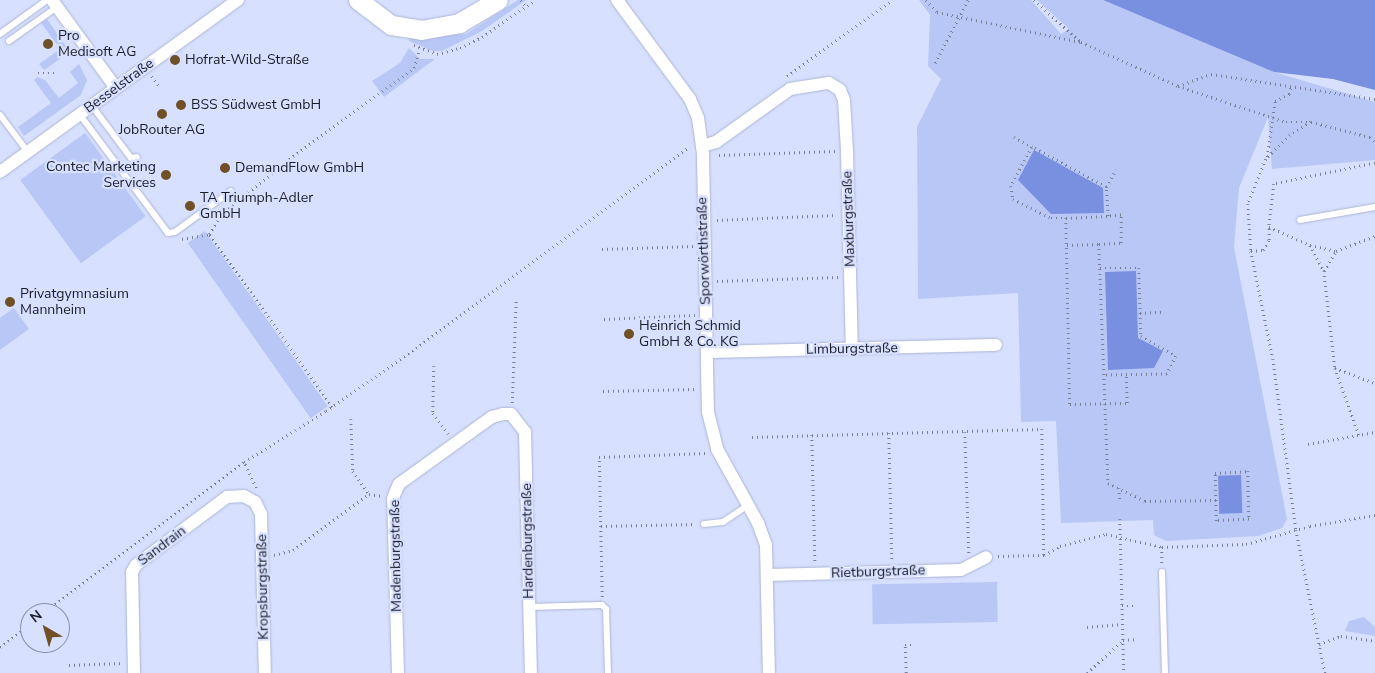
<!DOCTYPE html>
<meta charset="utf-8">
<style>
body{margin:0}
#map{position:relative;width:1375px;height:673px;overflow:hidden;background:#d7e0ff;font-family:"Nunito Sans",sans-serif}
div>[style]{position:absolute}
.green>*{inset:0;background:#b8c7f6;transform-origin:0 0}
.water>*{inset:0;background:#798fe0;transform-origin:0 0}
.path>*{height:2.5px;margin-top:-1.25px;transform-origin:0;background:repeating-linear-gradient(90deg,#797f94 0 1px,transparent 0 5px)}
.roads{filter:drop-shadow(0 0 1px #acb5d3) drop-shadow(0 0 1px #acb5d3)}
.lane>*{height:6px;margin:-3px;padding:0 3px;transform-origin:3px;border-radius:3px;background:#fff}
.street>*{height:12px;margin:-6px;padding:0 6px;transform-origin:6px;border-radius:6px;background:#fff}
.secondary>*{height:19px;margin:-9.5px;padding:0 9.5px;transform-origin:9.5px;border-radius:9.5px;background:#fff}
.dots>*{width:14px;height:14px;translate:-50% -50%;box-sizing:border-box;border:2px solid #d7e0ff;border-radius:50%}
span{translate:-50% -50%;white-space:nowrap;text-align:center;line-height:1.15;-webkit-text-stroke:4.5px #d7e0ff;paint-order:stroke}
.poi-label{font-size:14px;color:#1a1d28}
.left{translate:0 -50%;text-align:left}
.right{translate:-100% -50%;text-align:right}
.street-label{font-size:14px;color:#1a1d28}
.north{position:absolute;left:20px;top:603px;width:50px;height:50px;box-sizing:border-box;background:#d7e0ff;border:1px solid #8b92a9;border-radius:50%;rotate:322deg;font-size:14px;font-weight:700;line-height:20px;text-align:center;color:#1a1d28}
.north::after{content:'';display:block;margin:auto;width:18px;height:22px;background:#705026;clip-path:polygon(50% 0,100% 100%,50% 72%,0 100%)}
</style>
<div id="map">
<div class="green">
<i style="clip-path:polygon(518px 0,526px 0,482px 31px,442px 51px,433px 51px,409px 41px,410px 37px,466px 34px)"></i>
<i style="clip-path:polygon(919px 0,1031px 0,1061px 34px,1069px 29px,1037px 0,1103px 0,1274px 72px,1375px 102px,1375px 160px,1272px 169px,1268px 117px,1239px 188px,1234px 247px,1287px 519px,1282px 528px,1258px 536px,1166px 541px,1154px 535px,1153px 520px,1061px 523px,1056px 421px,1021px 422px,1018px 293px,918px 299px,917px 127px,941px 79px,928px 66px,930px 15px)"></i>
<i style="clip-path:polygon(47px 19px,70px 52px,44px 70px,39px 64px,60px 49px,41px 23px)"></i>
<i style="clip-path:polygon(409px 48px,420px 59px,435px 59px,384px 97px,372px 81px,400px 63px)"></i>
<i style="clip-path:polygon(79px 64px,87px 80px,81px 95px,24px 136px,18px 127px,51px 103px,34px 80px,37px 77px,45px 80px,59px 98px,78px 83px,70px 72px)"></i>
<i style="left:85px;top:133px;width:103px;height:80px;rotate:54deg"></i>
<i style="left:205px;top:231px;width:214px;height:21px;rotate:55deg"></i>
<i style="clip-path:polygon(14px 308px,29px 329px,0 350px,0 318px)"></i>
<i style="left:997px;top:582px;width:40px;height:125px;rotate:89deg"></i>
<i style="clip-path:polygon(1364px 617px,1375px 627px,1375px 636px,1345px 631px,1349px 621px)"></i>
</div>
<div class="water">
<i style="clip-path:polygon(1103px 0,1375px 0,1375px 90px,1333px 79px,1274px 72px)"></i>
<i style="clip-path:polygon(1034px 150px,1103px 188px,1104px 213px,1051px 214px,1018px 180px)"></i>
<i style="clip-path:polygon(1136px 271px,1138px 338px,1163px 351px,1154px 368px,1108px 370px,1105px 272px)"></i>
<i style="left:1241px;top:475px;width:38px;height:23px;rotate:88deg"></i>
</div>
<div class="path">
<i style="left:521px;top:0;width:8px;rotate:50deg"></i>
<i style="left:926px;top:0;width:16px;rotate:47deg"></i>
<i style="left:937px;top:12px;width:147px;rotate:11.8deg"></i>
<i style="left:1034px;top:0;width:63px;rotate:41.8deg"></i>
<i style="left:1081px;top:42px;width:107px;rotate:24.4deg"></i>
<i style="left:1178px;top:86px;width:114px;rotate:18.4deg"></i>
<i style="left:1286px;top:122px;width:25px"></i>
<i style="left:1311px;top:122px;width:61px;rotate:14.3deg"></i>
<i style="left:1370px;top:137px;width:7px;rotate:45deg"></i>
<i style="left:414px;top:45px;width:25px;rotate:21deg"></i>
<i style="left:437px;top:54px;width:24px;rotate:-15deg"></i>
<i style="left:460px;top:48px;width:25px;rotate:-27deg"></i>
<i style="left:482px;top:37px;width:65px;rotate:-34.9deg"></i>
<i style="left:935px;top:63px;width:71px;rotate:-62.4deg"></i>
<i style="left:38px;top:73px;width:17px"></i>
<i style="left:152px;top:76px;width:14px;rotate:54deg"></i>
<i style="left:787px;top:76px;width:130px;rotate:-35.9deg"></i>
<i style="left:1178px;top:86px;width:35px;rotate:-20deg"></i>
<i style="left:1211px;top:74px;width:166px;rotate:8.7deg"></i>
<i style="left:1311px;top:122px;width:25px;rotate:148deg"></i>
<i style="left:1290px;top:135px;width:34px;rotate:135deg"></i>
<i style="left:1266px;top:159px;width:48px;rotate:111.8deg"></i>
<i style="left:1248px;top:204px;width:47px;rotate:86.3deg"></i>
<i style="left:1251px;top:251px;width:110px;rotate:78.5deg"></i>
<i style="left:1273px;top:359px;width:173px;rotate:82.3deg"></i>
<i style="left:1296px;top:530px;width:146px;rotate:78.5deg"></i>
<i style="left:1014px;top:137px;width:21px;rotate:29deg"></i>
<i style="left:719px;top:155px;width:117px;rotate:-2deg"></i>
<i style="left:1267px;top:157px;width:57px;rotate:-81.9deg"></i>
<i style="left:1275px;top:101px;width:16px;rotate:-27deg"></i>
<i style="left:1289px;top:94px;width:8px;rotate:-76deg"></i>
<i style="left:1375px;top:163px;width:103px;rotate:168.3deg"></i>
<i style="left:1274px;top:184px;width:43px;rotate:96.6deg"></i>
<i style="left:1269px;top:227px;width:45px;rotate:23.7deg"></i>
<i style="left:1310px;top:245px;width:27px;rotate:13deg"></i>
<i style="left:1336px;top:251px;width:42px;rotate:-21deg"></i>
<i style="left:140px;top:182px;width:9px;rotate:-36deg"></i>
<i style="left:1106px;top:187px;width:20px;rotate:-60deg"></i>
<i style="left:1066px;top:218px;width:42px;rotate:-2.7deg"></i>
<i style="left:1108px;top:216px;width:29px;rotate:-94deg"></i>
<i style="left:1106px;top:187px;width:84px;rotate:-151.6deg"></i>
<i style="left:1032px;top:147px;width:44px;rotate:118.3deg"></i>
<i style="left:1011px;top:186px;width:13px;rotate:81deg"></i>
<i style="left:1013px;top:199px;width:42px;rotate:26.6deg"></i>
<i style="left:1051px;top:218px;width:15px"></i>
<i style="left:1066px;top:218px;width:186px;rotate:88.8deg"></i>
<i style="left:1070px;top:404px;width:57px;rotate:-1deg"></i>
<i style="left:1127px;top:403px;width:28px;rotate:-92deg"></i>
<i style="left:717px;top:220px;width:119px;rotate:-2.4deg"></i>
<i style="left:182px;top:239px;width:27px;rotate:-10deg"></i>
<i style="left:1099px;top:244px;width:22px;rotate:-3deg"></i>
<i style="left:1121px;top:243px;width:28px;rotate:-90deg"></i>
<i style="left:1121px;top:215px;width:13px;rotate:176deg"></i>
<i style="left:1067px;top:245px;width:32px;rotate:-2deg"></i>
<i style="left:1099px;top:244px;width:239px;rotate:87.8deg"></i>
<i style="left:1108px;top:483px;width:41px;rotate:25.9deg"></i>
<i style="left:1145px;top:501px;width:71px;rotate:-0.8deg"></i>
<i style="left:1310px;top:245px;width:30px;rotate:62deg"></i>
<i style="left:1324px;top:271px;width:98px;rotate:83.5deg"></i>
<i style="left:1335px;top:368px;width:43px;rotate:20.6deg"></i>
<i style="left:602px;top:249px;width:92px;rotate:-1.9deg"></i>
<i style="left:1251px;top:251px;width:12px;rotate:-5deg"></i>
<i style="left:1263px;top:250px;width:12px;rotate:-59deg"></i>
<i style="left:1269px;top:240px;width:13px;rotate:-90deg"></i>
<i style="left:1100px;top:268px;width:39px"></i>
<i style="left:1139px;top:268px;width:68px;rotate:88.3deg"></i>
<i style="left:1141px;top:336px;width:40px;rotate:29.7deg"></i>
<i style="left:1176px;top:356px;width:20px;rotate:117deg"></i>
<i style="left:1167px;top:374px;width:63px;rotate:179.1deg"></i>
<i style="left:1324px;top:271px;width:23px;rotate:-59deg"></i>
<i style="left:717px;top:281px;width:122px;rotate:-1.9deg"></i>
<i style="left:1140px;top:313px;width:22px;rotate:-3deg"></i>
<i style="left:604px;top:319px;width:91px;rotate:-2.5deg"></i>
<i style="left:434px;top:366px;width:47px;rotate:91.2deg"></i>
<i style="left:433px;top:413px;width:26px;rotate:53deg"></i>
<i style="left:1335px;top:368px;width:71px;rotate:70.3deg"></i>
<i style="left:603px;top:391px;width:93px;rotate:-1.2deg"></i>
<i style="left:512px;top:403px;width:104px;rotate:-87.8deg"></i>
<i style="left:332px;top:407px;width:212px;rotate:-125.4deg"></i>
<i style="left:209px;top:234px;width:22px;rotate:-58deg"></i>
<i style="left:221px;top:215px;width:88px;rotate:-39.5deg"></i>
<i style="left:289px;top:159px;width:155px;rotate:-36.1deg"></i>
<i style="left:414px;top:68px;width:20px;rotate:-75deg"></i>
<i style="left:351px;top:419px;width:52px;rotate:87.8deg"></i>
<i style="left:353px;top:471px;width:28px;rotate:55deg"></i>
<i style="left:369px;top:494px;width:13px;rotate:9deg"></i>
<i style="left:965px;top:432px;width:121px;rotate:88.1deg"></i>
<i style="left:889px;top:433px;width:126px;rotate:88.6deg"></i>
<i style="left:812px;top:435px;width:126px;rotate:88.6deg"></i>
<i style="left:752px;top:437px;width:290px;rotate:-1.6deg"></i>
<i style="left:1042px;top:429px;width:126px;rotate:89.1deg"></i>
<i style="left:1308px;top:444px;width:68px;rotate:-10.2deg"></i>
<i style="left:1248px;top:471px;width:48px;rotate:88.8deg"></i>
<i style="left:1249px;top:519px;width:33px;rotate:177deg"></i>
<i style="left:1216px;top:521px;width:48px;rotate:-91.2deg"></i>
<i style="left:1215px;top:473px;width:33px;rotate:-3deg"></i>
<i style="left:256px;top:488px;width:29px;rotate:-115deg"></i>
<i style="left:244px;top:462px;width:97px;rotate:-31.9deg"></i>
<i style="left:326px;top:411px;width:110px;rotate:-35deg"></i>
<i style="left:416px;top:348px;width:339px;rotate:-36.4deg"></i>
<i style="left:1119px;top:488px;width:14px;rotate:86deg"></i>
<i style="left:1120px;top:519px;width:154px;rotate:88.5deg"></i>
<i style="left:601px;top:526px;width:94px;rotate:-1.2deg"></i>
<i style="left:1162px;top:547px;width:16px;rotate:90deg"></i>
<i style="left:274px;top:555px;width:20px;rotate:-15deg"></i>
<i style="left:293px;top:550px;width:94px;rotate:-36.4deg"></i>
<i style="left:998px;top:556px;width:46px;rotate:-1.2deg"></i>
<i style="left:1044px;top:555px;width:18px;rotate:-29deg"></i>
<i style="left:1060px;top:546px;width:48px;rotate:-14.6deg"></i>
<i style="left:1106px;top:534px;width:57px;rotate:13.1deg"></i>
<i style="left:1162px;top:547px;width:84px;rotate:-2deg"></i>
<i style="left:1246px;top:544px;width:66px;rotate:-15.7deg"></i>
<i style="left:1310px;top:526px;width:66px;rotate:-9.6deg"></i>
<i style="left:602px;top:597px;width:140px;rotate:-91.2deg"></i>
<i style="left:599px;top:457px;width:107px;rotate:-2.1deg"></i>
<i style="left:1122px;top:606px;width:15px"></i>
<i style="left:43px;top:613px;width:251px;rotate:-36.9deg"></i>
<i style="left:1087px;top:627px;width:35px;rotate:-5deg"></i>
<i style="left:1319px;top:644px;width:23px;rotate:-20deg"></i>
<i style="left:1341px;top:636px;width:34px;rotate:8deg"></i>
<i style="left:0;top:647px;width:38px;rotate:-37deg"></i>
<i style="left:69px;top:665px;width:54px;rotate:-2.1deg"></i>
<i style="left:906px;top:673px;width:28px;rotate:-92deg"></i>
<i style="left:905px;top:645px;width:8px"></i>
<i style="left:1087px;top:673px;width:49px;rotate:-42.5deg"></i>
<i style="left:1123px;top:640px;width:15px;rotate:-4deg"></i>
</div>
<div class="roads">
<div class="lane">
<i style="left:0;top:34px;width:58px;rotate:-35.9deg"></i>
<i style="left:9px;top:41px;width:59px;rotate:-35.3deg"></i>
<i style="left:92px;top:106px;width:65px;rotate:53.1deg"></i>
<i style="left:131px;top:158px;width:6px;rotate:-9deg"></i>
<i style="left:0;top:115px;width:46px;rotate:52.9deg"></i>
<i style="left:80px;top:115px;width:147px;rotate:53.3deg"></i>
<i style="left:168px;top:233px;width:7px;rotate:-8deg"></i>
<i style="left:175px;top:232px;width:69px;rotate:-36.2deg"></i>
<i style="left:1300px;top:220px;width:76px;rotate:-9.8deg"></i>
<i style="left:704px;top:524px;width:19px;rotate:-6deg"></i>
<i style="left:723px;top:522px;width:30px;rotate:-34deg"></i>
<i style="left:1162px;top:572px;width:101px;rotate:88.3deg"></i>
<i style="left:529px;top:607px;width:73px;rotate:-1.6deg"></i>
<i style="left:602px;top:605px;width:6px;rotate:45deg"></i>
<i style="left:606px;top:609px;width:64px;rotate:88.2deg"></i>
</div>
<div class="street">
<i style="left:52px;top:0;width:109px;rotate:54deg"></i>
<i style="left:617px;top:0;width:123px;rotate:53.6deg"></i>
<i style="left:690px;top:99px;width:21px;rotate:67deg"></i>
<i style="left:698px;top:118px;width:37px;rotate:82deg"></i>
<i style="left:703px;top:155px;width:257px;rotate:88.9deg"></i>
<i style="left:708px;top:412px;width:38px;rotate:76deg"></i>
<i style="left:717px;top:449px;width:85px;rotate:61deg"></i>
<i style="left:758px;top:523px;width:23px;rotate:70deg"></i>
<i style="left:766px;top:545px;width:128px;rotate:88.7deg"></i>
<i style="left:702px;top:146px;width:15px;rotate:-16deg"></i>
<i style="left:716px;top:142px;width:91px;rotate:-35.6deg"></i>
<i style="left:790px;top:89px;width:39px;rotate:-9deg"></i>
<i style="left:829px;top:83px;width:13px;rotate:32deg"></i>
<i style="left:840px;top:90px;width:11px;rotate:68deg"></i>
<i style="left:844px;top:100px;width:51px;rotate:86.6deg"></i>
<i style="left:847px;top:151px;width:198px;rotate:88.6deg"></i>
<i style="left:0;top:172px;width:294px;rotate:-35.9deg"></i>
<i style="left:707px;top:352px;width:289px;rotate:-1.4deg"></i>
<i style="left:767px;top:575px;width:194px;rotate:-1.5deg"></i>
<i style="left:961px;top:570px;width:28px;rotate:-27deg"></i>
<i style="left:134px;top:673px;width:101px;rotate:-91.1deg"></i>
<i style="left:132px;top:572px;width:8px;rotate:-60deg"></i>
<i style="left:136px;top:565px;width:114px;rotate:-36.8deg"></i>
<i style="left:227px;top:497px;width:17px;rotate:-3deg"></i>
<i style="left:244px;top:496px;width:13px;rotate:29deg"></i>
<i style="left:255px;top:502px;width:13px;rotate:63deg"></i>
<i style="left:261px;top:514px;width:159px;rotate:88.6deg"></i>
<i style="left:398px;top:673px;width:175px;rotate:-91.6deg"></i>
<i style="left:393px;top:498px;width:15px;rotate:-67deg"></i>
<i style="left:399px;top:484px;width:115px;rotate:-35.8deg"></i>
<i style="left:492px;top:417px;width:11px;rotate:-15deg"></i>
<i style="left:503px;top:414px;width:8px"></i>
<i style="left:511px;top:414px;width:23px;rotate:52deg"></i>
<i style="left:525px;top:432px;width:241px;rotate:88.6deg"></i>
</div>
<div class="secondary">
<i style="left:358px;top:0;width:41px;rotate:37.1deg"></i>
<i style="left:391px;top:25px;width:30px;rotate:9deg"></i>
<i style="left:421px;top:30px;width:39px;rotate:-10deg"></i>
<i style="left:459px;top:23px;width:45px;rotate:-30.5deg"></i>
</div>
</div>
<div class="dots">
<i style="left:48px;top:44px;background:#705026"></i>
<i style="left:175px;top:60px;background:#705026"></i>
<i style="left:181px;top:105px;background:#705026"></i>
<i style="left:162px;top:114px;background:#705026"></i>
<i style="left:225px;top:168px;background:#705026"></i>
<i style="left:166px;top:175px;background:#705026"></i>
<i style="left:190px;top:206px;background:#705026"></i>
<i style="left:10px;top:302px;background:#705026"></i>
<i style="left:629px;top:334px;background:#705026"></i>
</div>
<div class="poi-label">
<span class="left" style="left:58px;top:44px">Pro<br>Medisoft AG</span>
<span class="left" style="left:185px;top:60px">Hofrat-Wild-Straße</span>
<span class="left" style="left:191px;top:105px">BSS Südwest GmbH</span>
<span style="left:162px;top:130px">JobRouter AG</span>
<span class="right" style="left:156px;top:175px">Contec Marketing<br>Services</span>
<span class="left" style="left:235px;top:168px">DemandFlow GmbH</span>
<span class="left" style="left:200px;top:206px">TA Triumph-Adler<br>GmbH</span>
<span class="left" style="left:20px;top:302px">Privatgymnasium<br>Mannheim</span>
<span class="left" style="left:639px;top:334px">Heinrich Schmid<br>GmbH &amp; Co. KG</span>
</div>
<div class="street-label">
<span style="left:119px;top:86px;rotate:-36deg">Besselstraße</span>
<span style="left:849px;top:219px;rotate:-92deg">Maxburgstraße</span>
<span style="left:704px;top:251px;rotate:-92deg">Sporwörthstraße</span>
<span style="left:852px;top:349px;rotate:-1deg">Limburgstraße</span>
<span style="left:528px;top:541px;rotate:-91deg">Hardenburgstraße</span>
<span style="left:162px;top:546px;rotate:-37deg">Sandrain</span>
<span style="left:396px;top:556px;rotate:-91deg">Madenburgstraße</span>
<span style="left:878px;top:572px;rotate:-2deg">Rietburgstraße</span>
<span style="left:263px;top:587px;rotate:-91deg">Kropsburgstraße</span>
</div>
<div class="north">N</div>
</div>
